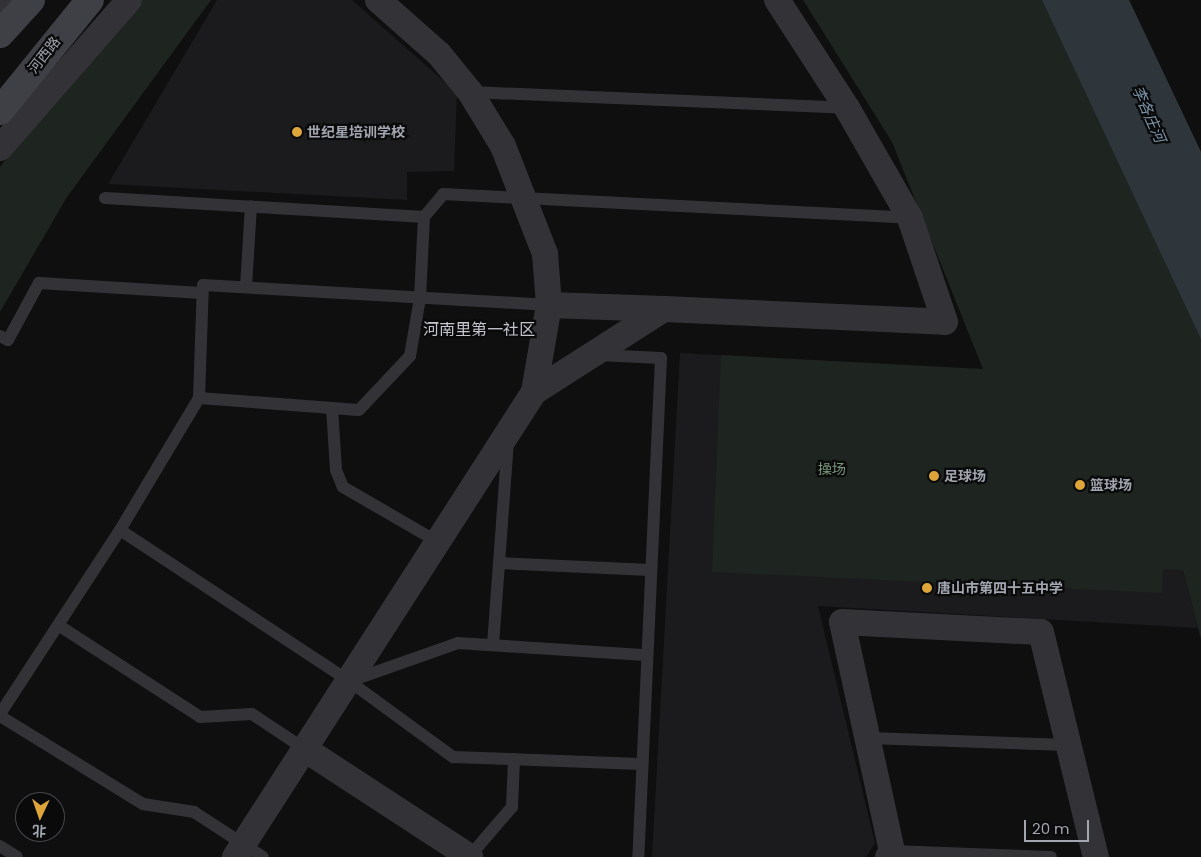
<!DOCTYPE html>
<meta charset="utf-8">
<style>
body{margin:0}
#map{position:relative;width:1201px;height:857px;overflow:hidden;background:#0f0f10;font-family:Poppins,"Noto Sans SC",sans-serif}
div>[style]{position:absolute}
.built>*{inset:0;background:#1b1b1d}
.green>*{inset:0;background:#1e241f}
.water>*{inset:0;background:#2e353b}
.service>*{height:12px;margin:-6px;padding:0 6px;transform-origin:6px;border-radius:6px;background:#333337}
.minor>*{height:26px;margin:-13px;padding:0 13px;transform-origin:13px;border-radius:13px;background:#333337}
.secondary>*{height:28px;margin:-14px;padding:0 14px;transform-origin:14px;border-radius:14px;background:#3f4045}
.dots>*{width:14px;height:14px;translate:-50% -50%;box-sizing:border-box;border:2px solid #0a0a0b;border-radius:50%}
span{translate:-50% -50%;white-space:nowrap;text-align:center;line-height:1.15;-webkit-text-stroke:4.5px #0a0a0b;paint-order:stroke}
.street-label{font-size:14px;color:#a2a6b0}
.poi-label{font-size:14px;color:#a2a6b0;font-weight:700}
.left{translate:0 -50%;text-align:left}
.park-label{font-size:14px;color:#7a997c}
.water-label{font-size:15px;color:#7b94a8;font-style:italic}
.quarter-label{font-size:16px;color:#c2c5cc}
.north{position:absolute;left:15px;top:792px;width:50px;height:50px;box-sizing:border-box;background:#0a0a0b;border:1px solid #47484d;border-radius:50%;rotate:183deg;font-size:14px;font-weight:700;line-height:20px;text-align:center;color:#a2a6b0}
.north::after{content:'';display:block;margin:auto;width:18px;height:22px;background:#dda53a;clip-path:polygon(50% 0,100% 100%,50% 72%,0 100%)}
.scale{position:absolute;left:1024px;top:820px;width:65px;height:22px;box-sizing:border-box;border:2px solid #a2a6b0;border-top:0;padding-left:6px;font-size:15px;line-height:18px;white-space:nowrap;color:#a2a6b0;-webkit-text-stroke:4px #0a0a0b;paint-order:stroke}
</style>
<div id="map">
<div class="built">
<i style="clip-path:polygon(217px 0,352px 0,457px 93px,454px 171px,407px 172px,407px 200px,108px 184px)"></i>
<i style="clip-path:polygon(680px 353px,1133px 378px,1198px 628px,818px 606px,875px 843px,866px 857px,652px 857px)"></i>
</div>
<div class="green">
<i style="clip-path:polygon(141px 0,211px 0,67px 197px,0 312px,0 167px,34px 122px)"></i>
<i style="clip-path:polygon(803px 0,1129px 0,1201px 152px,1201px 639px,1183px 570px,1163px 569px,1162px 593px,712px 572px,721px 355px,983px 369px,892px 142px)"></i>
</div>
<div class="water">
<i style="clip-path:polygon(1042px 0,1129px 0,1201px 152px,1201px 339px)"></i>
</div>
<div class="service">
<i style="left:470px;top:92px;width:377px;rotate:2.4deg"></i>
<i style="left:105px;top:198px;width:320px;rotate:3.4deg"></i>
<i style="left:246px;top:287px;width:81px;rotate:-86.5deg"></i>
<i style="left:0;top:336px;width:9px;rotate:27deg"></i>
<i style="left:8px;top:340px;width:65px;rotate:-61.5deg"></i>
<i style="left:39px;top:283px;width:163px;rotate:3.5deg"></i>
<i style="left:598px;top:355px;width:63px;rotate:2.7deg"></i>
<i style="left:661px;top:358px;width:500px;rotate:92.6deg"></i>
<i style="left:199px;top:398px;width:160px;rotate:4.3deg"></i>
<i style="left:359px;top:410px;width:74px;rotate:-46.6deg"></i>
<i style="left:410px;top:356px;width:59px;rotate:-80.2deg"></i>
<i style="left:420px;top:298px;width:81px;rotate:-87.2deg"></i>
<i style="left:424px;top:217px;width:30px;rotate:-50deg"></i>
<i style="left:443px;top:194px;width:468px;rotate:2.9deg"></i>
<i style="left:332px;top:408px;width:62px;rotate:86.3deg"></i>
<i style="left:336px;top:470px;width:18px;rotate:68deg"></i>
<i style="left:343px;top:487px;width:108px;rotate:30.1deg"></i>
<i style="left:120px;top:530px;width:274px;rotate:33.4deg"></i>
<i style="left:349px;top:681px;width:129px;rotate:36.2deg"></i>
<i style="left:453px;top:757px;width:188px;rotate:2.1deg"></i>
<i style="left:499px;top:563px;width:151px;rotate:2.7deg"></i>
<i style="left:58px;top:625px;width:169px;rotate:32.9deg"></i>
<i style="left:200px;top:717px;width:52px;rotate:-3.3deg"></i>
<i style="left:252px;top:714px;width:65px;rotate:33.7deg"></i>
<i style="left:493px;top:645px;width:203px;rotate:-85.8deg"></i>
<i style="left:353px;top:680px;width:111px;rotate:-19.4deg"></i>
<i style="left:458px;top:643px;width:188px;rotate:3.7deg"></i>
<i style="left:0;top:714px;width:220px;rotate:-56.9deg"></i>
<i style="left:120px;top:530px;width:154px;rotate:-59.1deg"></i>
<i style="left:199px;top:398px;width:113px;rotate:-88deg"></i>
<i style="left:203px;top:285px;width:347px;rotate:3.3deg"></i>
<i style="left:0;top:716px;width:168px;rotate:31.6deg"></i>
<i style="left:143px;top:804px;width:52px;rotate:8.9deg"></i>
<i style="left:194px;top:812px;width:82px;rotate:33.1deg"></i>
<i style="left:868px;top:738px;width:201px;rotate:2deg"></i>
<i style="left:0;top:846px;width:20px;rotate:33deg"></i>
<i style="left:892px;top:851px;width:159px;rotate:2.2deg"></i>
<i style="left:469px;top:857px;width:66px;rotate:-49.3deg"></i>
<i style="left:512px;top:807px;width:48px;rotate:-87.6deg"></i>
</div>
<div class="minor">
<i style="left:378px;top:0;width:81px;rotate:41.5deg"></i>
<i style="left:439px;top:54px;width:49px;rotate:50.8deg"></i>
<i style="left:470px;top:92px;width:63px;rotate:58.6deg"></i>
<i style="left:503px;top:146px;width:116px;rotate:68.7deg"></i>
<i style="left:545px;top:254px;width:51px;rotate:85.5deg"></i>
<i style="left:549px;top:305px;width:88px;rotate:99.8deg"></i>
<i style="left:0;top:3px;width:4px;rotate:-45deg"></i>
<i style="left:0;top:148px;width:196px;rotate:-48.9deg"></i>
<i style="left:549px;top:305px;width:115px;rotate:2deg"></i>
<i style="left:306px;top:750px;width:196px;rotate:33.1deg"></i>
<i style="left:235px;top:857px;width:553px;rotate:-57.26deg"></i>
<i style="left:534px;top:392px;width:154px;rotate:-32.6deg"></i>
<i style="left:664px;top:309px;width:281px;rotate:2.6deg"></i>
<i style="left:945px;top:322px;width:110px;rotate:-108.6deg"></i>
<i style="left:910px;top:218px;width:127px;rotate:-119.8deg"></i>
<i style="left:847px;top:108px;width:129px;rotate:-122.9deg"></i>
<i style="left:888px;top:857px;width:7px;rotate:-56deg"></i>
<i style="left:892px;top:851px;width:234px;rotate:-102.3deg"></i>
<i style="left:842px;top:622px;width:199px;rotate:2.9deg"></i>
<i style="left:1041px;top:632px;width:232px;rotate:76.3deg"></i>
</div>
<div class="secondary">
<i style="left:0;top:34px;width:46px;rotate:-47.6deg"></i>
<i style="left:0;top:111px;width:143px;rotate:-51deg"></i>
</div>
<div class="dots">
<i style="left:297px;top:132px;background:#dda53a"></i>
<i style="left:934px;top:476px;background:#dda53a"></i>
<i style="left:1080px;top:485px;background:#dda53a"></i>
<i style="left:927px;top:588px;background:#dda53a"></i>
</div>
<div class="street-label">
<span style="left:44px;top:55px;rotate:-52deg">河西路</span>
</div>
<div class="poi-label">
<span class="left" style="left:307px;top:132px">世纪星培训学校</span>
<span class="left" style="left:944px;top:476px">足球场</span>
<span class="left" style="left:1090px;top:485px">篮球场</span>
<span class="left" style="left:937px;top:588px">唐山市第四十五中学</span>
</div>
<div class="park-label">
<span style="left:832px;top:469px">操场</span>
</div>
<div class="water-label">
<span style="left:1149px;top:114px;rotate:66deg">李各庄河</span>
</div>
<div class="quarter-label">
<span style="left:479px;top:330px">河南里第一社区</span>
</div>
<div class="north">北</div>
<div class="scale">20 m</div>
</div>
